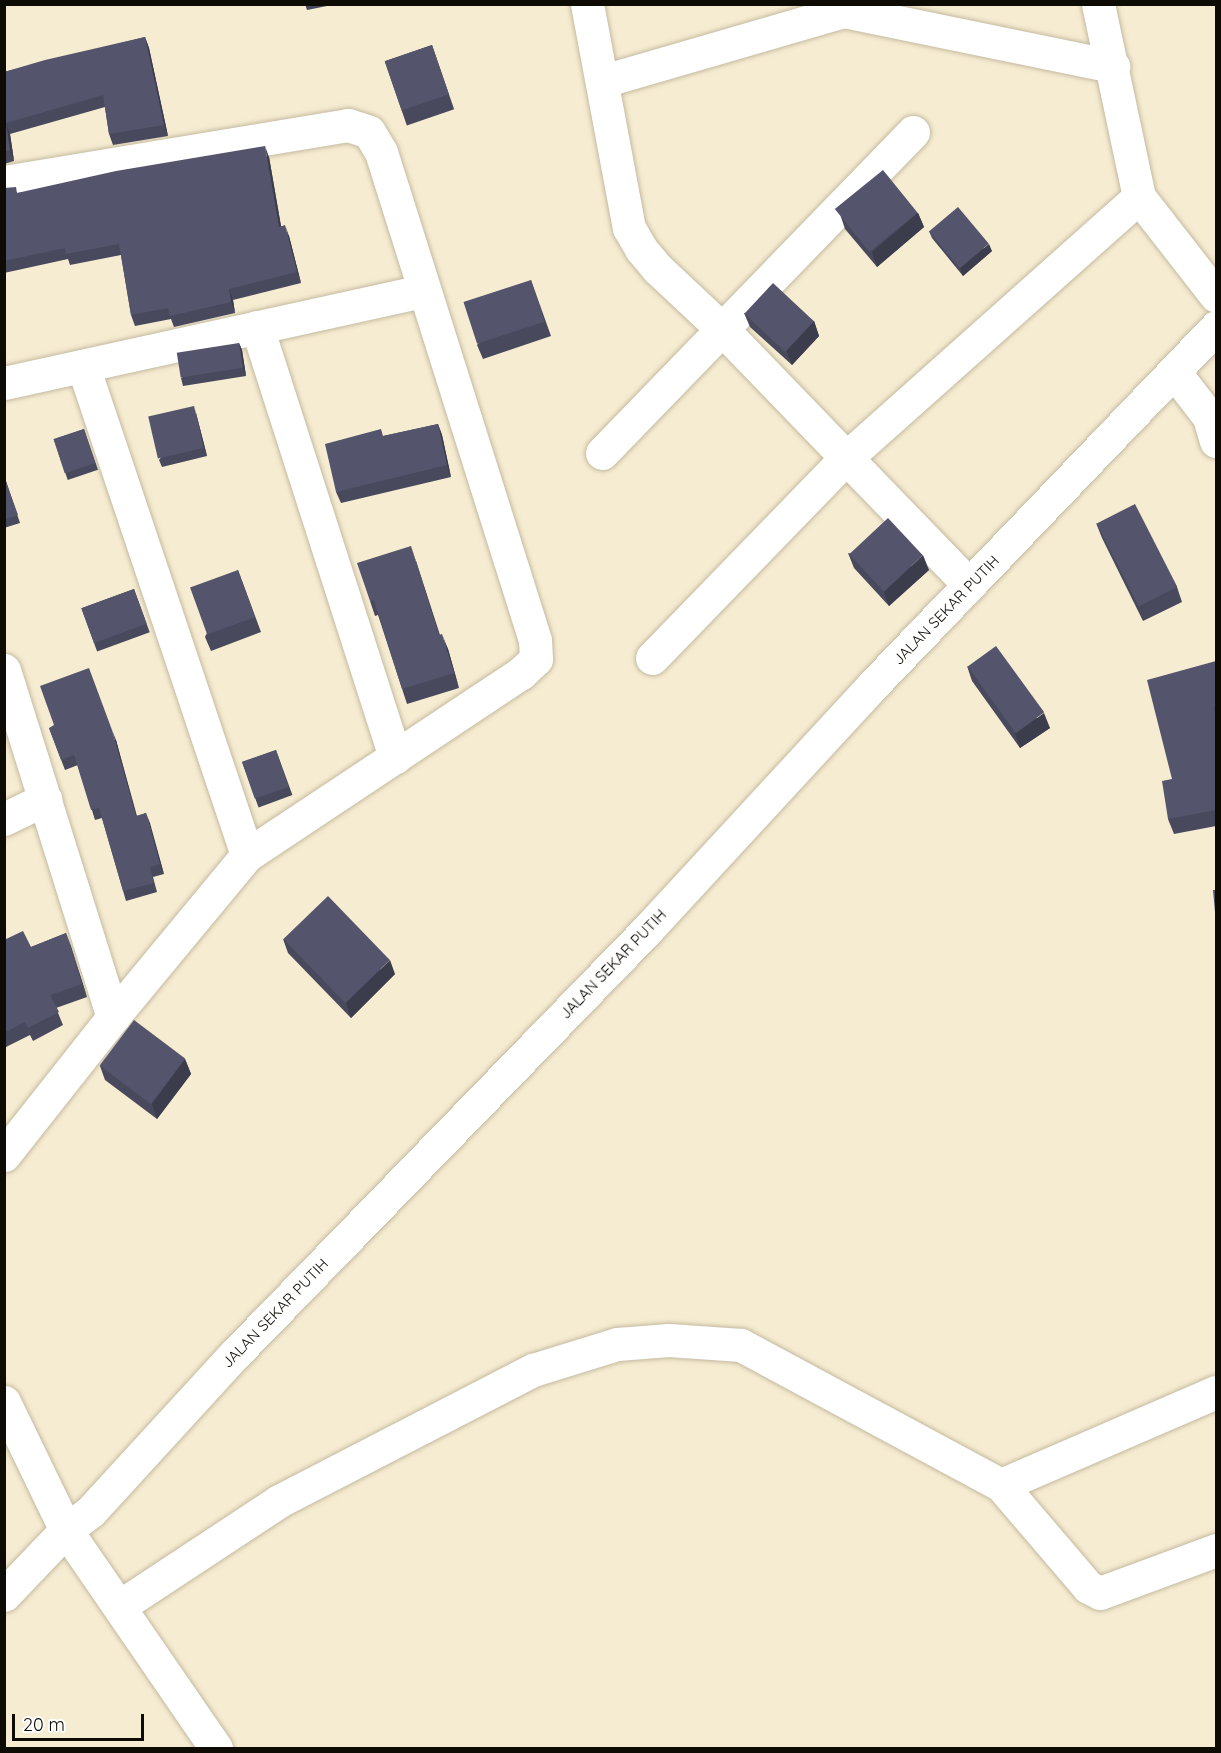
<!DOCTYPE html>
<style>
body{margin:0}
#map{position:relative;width:1221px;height:1753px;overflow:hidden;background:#f6ecd1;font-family:Quicksand,sans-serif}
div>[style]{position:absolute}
.roads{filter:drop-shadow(0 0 2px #c4baa1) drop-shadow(0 0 2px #c4baa1)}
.street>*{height:33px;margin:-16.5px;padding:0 16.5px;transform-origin:16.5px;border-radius:16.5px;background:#fff}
.wall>*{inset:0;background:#48495d;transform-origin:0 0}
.shaded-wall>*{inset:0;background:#3b3c4c}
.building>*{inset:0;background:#54556c;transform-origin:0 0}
span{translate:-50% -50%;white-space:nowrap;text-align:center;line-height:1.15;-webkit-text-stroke:6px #fff;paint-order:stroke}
.street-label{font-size:15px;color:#0e0b04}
.frame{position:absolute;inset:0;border:6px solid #0e0b04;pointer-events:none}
.scale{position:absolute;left:12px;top:1714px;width:132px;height:27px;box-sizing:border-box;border:3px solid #0e0b04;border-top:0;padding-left:8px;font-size:18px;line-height:21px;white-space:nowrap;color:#0e0b04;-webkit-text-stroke:4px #fff;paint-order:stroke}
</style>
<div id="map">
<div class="roads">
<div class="street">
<i style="left:587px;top:4px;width:228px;rotate:79.4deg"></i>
<i style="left:629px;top:228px;width:24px;rotate:60deg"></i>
<i style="left:641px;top:249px;width:26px;rotate:50deg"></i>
<i style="left:658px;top:269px;width:89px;rotate:43.2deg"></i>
<i style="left:723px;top:330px;width:354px;rotate:46deg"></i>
<i style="left:1098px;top:4px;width:197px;rotate:78deg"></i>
<i style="left:1139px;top:197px;width:125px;rotate:52.1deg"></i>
<i style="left:603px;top:81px;width:251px;rotate:-16.2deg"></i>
<i style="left:844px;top:11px;width:275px;rotate:11.6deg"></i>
<i style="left:4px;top:182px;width:349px;rotate:-9.4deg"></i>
<i style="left:348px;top:125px;width:22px;rotate:18deg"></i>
<i style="left:369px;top:132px;width:23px;rotate:59deg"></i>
<i style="left:381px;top:152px;width:512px;rotate:72.49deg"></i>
<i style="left:535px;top:640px;width:19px;rotate:87deg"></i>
<i style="left:536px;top:659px;width:21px;rotate:137deg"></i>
<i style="left:521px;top:673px;width:329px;rotate:146.4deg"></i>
<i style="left:247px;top:855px;width:210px;rotate:129.6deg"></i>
<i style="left:113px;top:1017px;width:176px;rotate:128.3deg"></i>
<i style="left:257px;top:327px;width:452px;rotate:72.2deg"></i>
<i style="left:83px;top:366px;width:516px;rotate:71.46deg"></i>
<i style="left:1175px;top:373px;width:56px;rotate:52.3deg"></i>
<i style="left:1209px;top:417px;width:25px;rotate:74deg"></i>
<i style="left:4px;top:383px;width:430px;rotate:-12.4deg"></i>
<i style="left:602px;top:453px;width:447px;rotate:-45.9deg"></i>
<i style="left:652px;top:658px;width:279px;rotate:-45.9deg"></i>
<i style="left:846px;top:458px;width:392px;rotate:-41.7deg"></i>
<i style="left:4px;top:670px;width:364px;rotate:72.6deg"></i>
<i style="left:4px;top:819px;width:46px;rotate:-26deg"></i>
<i style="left:4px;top:1402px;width:142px;rotate:64.2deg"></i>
<i style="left:66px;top:1530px;width:265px;rotate:55.5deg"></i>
<i style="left:1001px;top:1485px;width:234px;rotate:-23.4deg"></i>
<i style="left:4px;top:1595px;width:90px;rotate:-46.4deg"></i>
<i style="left:66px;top:1530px;width:31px;rotate:-37deg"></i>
<i style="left:91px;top:1511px;width:214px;rotate:-47.5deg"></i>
<i style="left:236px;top:1353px;width:590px;rotate:-45.82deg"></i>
<i style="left:647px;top:930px;width:333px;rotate:-47.3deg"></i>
<i style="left:873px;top:685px;width:496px;rotate:-46.2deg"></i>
<i style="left:120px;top:1606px;width:191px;rotate:-33.4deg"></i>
<i style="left:279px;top:1501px;width:286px;rotate:-27.3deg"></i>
<i style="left:533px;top:1370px;width:88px;rotate:-17.2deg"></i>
<i style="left:617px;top:1344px;width:52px;rotate:-4.4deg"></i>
<i style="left:669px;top:1340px;width:72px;rotate:4deg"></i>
<i style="left:741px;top:1345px;width:295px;rotate:28.3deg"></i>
<i style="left:1001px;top:1485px;width:134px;rotate:49.5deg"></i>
<i style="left:1088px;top:1587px;width:13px;rotate:27deg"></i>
<i style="left:1100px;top:1593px;width:124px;rotate:-20.3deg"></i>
</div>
</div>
<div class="wall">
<i style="clip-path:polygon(305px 4px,337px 4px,307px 10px)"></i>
<i style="clip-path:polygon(145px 37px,149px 48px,168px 136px,113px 145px,109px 134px,105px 107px,10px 134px,14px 161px,4px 164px,4px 72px)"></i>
<i style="left:432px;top:45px;width:68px;height:50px;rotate:71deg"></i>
<i style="clip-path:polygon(269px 157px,281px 226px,289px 236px,301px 283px,233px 300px,235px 313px,174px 327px,171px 319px,135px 326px,131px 315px,121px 255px,70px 265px,68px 259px,4px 273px,4px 188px,18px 193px)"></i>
<i style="clip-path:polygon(918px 213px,924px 227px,877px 267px,845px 229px,840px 214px)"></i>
<i style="clip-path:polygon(929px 231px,992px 251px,963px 276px,932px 238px)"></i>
<i style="clip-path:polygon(531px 280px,551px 336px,483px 359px,477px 345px)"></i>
<i style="clip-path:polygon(744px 313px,814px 321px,819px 336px,792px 365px,750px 327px)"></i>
<i style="clip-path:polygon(239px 343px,242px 350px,246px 376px,183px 386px,181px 378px)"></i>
<i style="clip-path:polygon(196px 413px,207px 456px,162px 467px,159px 460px)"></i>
<i style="clip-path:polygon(438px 424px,442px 435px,451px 477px,341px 503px,336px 492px,383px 436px)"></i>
<i style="left:84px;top:429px;width:43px;height:32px;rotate:71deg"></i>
<i style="clip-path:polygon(4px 475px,20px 523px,4px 528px)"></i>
<i style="clip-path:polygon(1096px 523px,1177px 587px,1182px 602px,1143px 621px,1102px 538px)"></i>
<i style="clip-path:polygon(848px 553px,929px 570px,889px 606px,854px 568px)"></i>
<i style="clip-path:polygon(416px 561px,440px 635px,448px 649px,459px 688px,407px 704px,378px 615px,375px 616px,370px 601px)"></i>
<i style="clip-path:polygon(238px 570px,261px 632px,211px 651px,205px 637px)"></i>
<i style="left:134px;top:589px;width:46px;height:56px;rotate:70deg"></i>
<i style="clip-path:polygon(1216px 661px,1216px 826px,1174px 834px,1168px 819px,1172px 779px)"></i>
<i style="clip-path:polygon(967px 666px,1050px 728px,1020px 748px,972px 681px)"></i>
<i style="clip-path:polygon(49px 728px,116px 740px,137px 816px,146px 813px,164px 874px,153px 877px,157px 892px,126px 901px,102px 818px,95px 820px,78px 765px,65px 770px)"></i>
<i style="left:276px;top:750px;width:48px;height:36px;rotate:70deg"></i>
<i style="clip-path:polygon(66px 933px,87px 997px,56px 1008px,63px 1025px,33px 1041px,30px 1035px,4px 1048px,4px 940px,31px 947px)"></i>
<i style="clip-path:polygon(283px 939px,395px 974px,351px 1018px,288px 953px)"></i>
<i style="clip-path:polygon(185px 1059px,191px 1074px,157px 1119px,105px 1080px,100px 1066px)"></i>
</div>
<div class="shaded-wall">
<i style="clip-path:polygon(145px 37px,149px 48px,168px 136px,164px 125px)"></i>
<i style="clip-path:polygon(6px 123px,10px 134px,14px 161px,10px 150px)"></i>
<i style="clip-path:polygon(265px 146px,269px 157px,283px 238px,279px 227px)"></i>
<i style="clip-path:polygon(918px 213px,924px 227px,877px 267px,872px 252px)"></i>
<i style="clip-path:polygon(285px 225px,289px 236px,301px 283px,297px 272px)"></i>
<i style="clip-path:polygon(989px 244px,992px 251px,963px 276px,960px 268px)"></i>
<i style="clip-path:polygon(229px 289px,233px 300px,235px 313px,231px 302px)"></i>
<i style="clip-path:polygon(814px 321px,819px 336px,792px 365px,786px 350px)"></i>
<i style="clip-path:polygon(239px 343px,242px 350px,246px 376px,243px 368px)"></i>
<i style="clip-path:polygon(194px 406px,196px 413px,207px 456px,204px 448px)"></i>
<i style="clip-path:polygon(438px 424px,442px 435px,451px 477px,447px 465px)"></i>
<i style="clip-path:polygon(411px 546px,416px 561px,444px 650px,439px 635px)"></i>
<i style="clip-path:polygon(923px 555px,929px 570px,889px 606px,884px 592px)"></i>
<i style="clip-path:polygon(442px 634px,448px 649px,459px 688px,454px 673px)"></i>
<i style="clip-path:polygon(1044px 713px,1050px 728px,1020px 748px,1015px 734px)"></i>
<i style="clip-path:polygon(112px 730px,116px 740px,139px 826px,136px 816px)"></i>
<i style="clip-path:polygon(146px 813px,150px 823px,164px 874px,160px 864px)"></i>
<i style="clip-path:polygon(66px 933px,71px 946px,87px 997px,82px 984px)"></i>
<i style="clip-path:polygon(390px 960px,395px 974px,351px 1018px,346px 1003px)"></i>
<i style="clip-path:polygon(185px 1059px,191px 1074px,157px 1119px,152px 1104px)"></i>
</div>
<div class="building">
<i style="clip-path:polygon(145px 37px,164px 125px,109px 134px,103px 95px,6px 123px,10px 150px,4px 152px,4px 72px,45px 60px)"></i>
<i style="left:432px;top:45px;width:52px;height:50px;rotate:71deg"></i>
<i style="clip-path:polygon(265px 146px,279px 227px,285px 225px,297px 272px,229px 289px,231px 302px,170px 316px,168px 308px,131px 315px,119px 244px,66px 254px,65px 248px,4px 261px,4px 188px,16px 187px,17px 193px,116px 171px)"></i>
<i style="left:883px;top:170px;width:55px;height:62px;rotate:51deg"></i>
<i style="left:958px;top:207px;width:48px;height:38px;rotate:50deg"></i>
<i style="left:531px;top:280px;width:44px;height:71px;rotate:72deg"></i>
<i style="left:773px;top:283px;width:56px;height:42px;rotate:43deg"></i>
<i style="left:239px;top:343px;width:25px;height:63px;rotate:81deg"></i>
<i style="left:194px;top:406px;width:43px;height:47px;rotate:77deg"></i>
<i style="clip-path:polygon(438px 424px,447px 465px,336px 492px,325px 444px,381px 429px,383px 436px)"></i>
<i style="left:84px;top:429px;width:36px;height:32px;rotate:72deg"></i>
<i style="clip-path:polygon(4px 476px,18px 515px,4px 520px)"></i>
<i style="left:1135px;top:504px;width:93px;height:43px;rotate:63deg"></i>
<i style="left:888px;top:518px;width:51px;height:53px;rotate:47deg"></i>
<i style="clip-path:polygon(411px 546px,439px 635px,442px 634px,454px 673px,402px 689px,374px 600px,370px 601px,357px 563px)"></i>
<i style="left:238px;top:570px;width:50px;height:51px;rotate:70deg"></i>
<i style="left:134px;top:589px;width:37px;height:56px;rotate:70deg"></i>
<i style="left:996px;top:646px;width:82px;height:35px;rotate:54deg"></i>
<i style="clip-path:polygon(1216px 661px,1216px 706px,1214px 707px,1216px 722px,1216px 810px,1168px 819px,1162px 781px,1172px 779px,1147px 680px)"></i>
<i style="clip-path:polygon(89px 668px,112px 730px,136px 816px,146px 813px,160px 864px,150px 867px,154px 883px,123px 891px,99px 808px,91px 810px,74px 755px,61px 760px,49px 728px,54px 725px,40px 686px)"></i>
<i style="left:276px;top:750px;width:39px;height:36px;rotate:71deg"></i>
<i style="clip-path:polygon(1213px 890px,1216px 890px,1216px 923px)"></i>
<i style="left:328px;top:896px;width:89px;height:62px;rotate:46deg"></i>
<i style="clip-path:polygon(23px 931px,31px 947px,66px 933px,82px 984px,50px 995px,59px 1012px,28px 1028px,25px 1022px,4px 1033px,4px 940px)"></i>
<i style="left:134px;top:1020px;width:64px;height:57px;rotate:37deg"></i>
</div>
<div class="street-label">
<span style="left:946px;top:610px;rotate:-46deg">JALAN SEKAR PUTIH</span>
<span style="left:613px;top:964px;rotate:-46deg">JALAN SEKAR PUTIH</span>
<span style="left:275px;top:1313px;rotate:-46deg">JALAN SEKAR PUTIH</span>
</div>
<div class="frame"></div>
<div class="scale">20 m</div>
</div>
